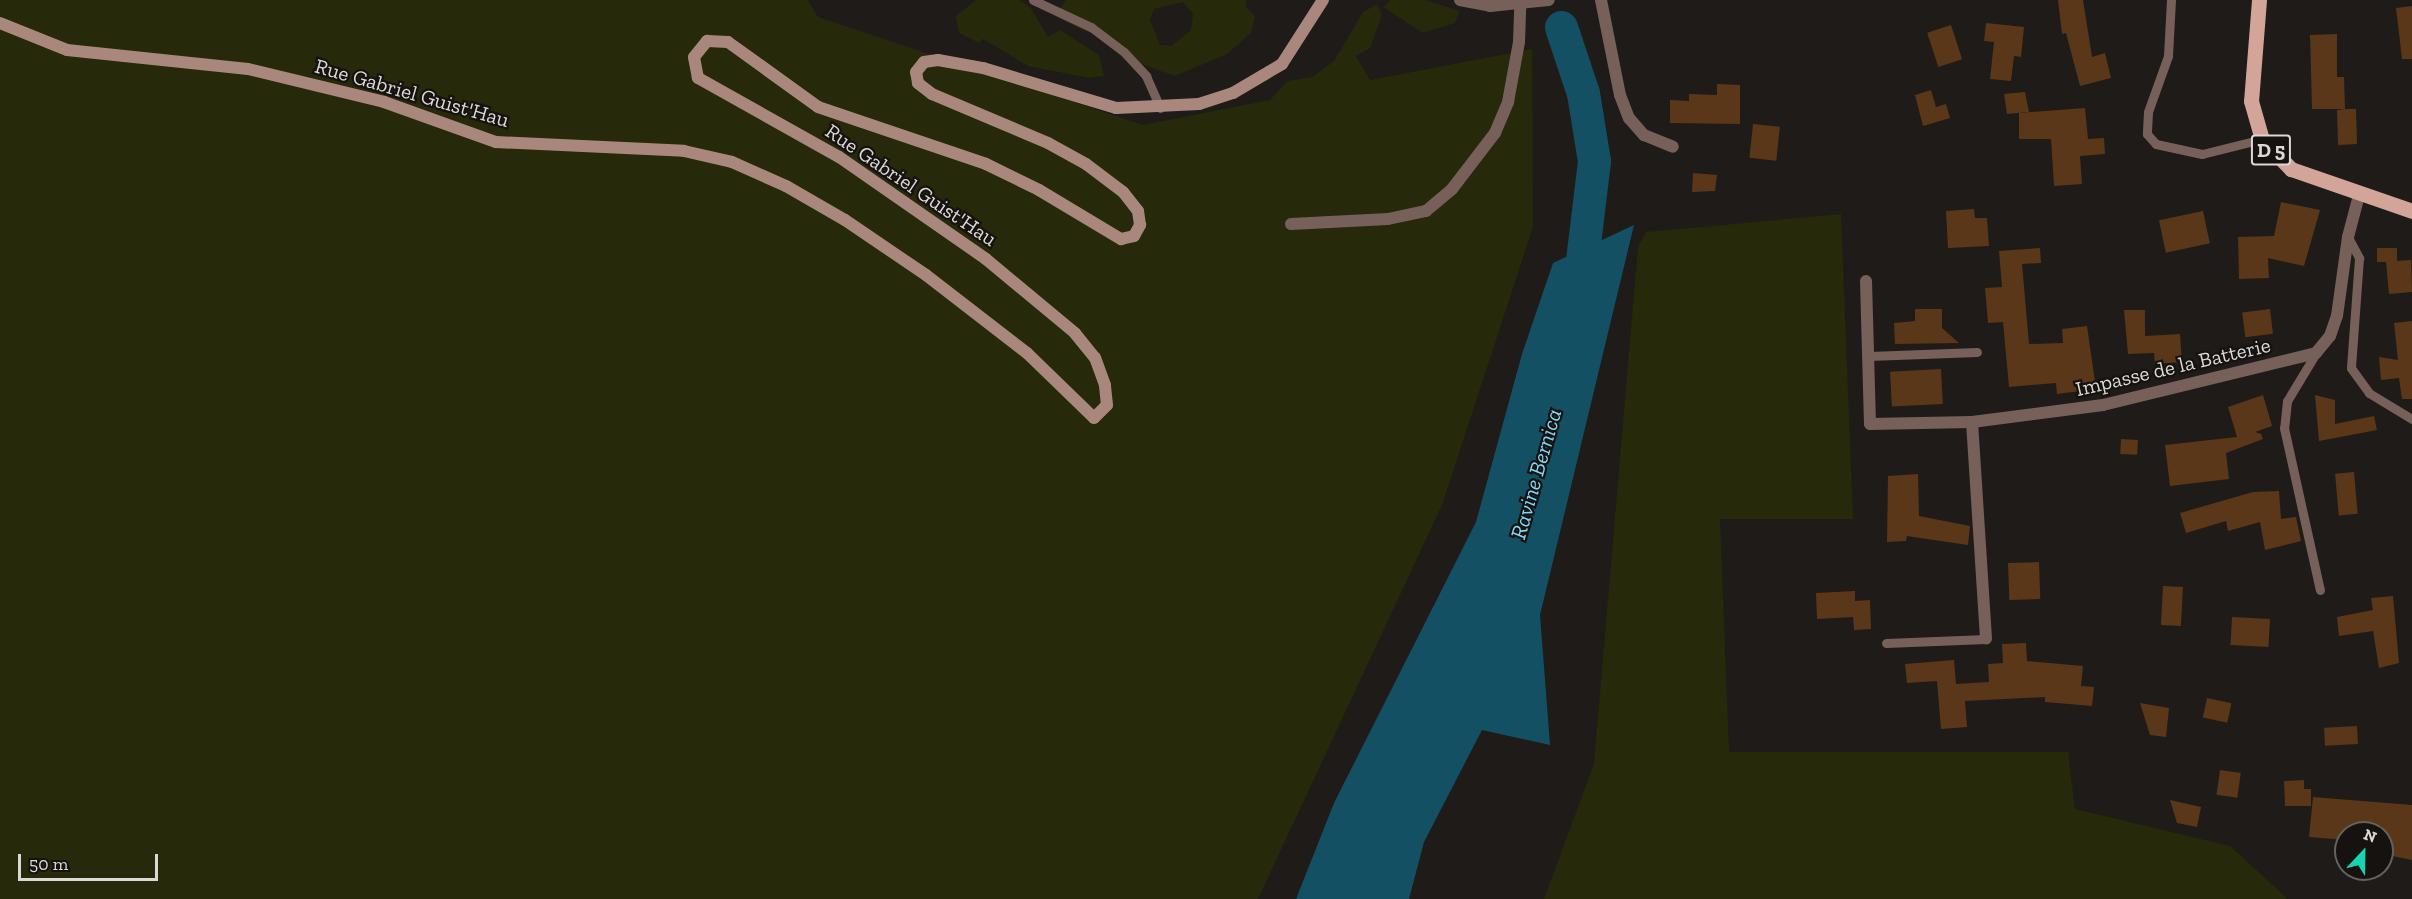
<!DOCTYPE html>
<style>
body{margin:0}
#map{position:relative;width:2412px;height:899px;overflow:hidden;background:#1f1b18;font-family:"Zilla Slab",serif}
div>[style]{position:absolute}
.green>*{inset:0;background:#26290a}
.water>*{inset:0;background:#135063}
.river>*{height:33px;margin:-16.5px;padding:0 16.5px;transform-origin:16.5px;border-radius:16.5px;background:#135063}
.building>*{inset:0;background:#5a3718;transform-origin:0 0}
.service>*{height:9px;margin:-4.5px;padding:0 4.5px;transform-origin:4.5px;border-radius:4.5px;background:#766059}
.minor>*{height:12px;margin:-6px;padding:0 6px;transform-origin:6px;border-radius:6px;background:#766059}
.secondary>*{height:12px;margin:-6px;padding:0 6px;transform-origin:6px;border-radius:6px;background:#aa877d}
.primary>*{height:15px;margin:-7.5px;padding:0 7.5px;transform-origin:7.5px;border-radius:7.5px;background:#d3a598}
span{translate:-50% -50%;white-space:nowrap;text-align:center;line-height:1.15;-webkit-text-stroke:4.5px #16120f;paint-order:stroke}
.shield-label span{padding:2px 4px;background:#16120f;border:2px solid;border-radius:4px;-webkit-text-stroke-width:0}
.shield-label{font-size:20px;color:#dbd8d6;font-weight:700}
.street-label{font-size:21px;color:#dbd8d6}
.water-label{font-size:22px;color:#80d8f9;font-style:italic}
.north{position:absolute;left:2334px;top:821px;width:60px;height:60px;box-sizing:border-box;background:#16120f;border:2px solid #65615f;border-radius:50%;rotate:22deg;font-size:16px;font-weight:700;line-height:24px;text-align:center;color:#dbd8d6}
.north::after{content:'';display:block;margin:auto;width:21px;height:27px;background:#16d5b3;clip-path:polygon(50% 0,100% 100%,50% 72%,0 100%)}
.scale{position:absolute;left:18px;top:854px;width:140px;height:27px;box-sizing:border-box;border:3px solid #dbd8d6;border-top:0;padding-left:8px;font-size:18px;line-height:21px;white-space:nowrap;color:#dbd8d6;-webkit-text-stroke:4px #16120f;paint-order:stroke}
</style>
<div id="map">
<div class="green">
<i style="clip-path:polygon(0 0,808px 0,818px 17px,1143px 125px,1270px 100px,1287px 81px,1312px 77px,1334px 61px,1363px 12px,1377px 4px,1382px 15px,1370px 48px,1356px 56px,1370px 80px,1532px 49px,1533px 227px,1442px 505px,1258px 899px,0 899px)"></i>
<i style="clip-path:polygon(976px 0,1019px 0,1030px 7px,1048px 37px,1060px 30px,1099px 55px,1104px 76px,1089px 78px,1028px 66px,983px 39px,979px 43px,959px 33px,956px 16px)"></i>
<i style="clip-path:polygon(evenodd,1066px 0,1246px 0,1246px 7px,1255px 16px,1251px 33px,1227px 54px,1175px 76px,1130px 60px,1115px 40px,1082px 30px,1055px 16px,1066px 0,1183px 2px,1193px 14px,1191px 30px,1171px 46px,1160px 45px,1150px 20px,1154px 9px,1183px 2px)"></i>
<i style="clip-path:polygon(1391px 0,1425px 0,1460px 11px,1455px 23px,1423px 33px,1383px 7px)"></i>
<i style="clip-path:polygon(1841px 214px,1853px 519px,1720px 519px,1729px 752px,2068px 752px,2075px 809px,2230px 846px,2288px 899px,1544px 899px,1594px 764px,1638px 247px,1646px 232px)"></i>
</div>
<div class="water">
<i style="clip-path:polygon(1634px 225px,1540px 615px,1550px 745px,1482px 730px,1424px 842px,1409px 899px,1296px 899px,1334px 803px,1476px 522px,1522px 354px,1553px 263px)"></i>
</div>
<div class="river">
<i style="left:1561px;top:27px;width:70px;rotate:71.6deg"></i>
<i style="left:1583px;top:93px;width:69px;rotate:80.8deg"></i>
<i style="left:1594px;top:161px;width:133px;rotate:96.9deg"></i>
</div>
<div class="building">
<i style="clip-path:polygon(2058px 0,2083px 0,2092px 57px,2105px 53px,2111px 78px,2080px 86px,2066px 33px,2062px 34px)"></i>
<i style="clip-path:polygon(2412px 6px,2412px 59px,2402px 59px,2396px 8px)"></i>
<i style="clip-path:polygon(1986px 23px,2024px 27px,2021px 57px,2014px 56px,2011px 81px,1990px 79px,1994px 42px,1984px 41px)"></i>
<i style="left:1951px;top:25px;width:36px;height:25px;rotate:72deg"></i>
<i style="clip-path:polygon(2337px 34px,2337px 77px,2344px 77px,2345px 109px,2312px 109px,2310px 35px)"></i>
<i style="clip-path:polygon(1717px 84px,1740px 85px,1740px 124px,1670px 123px,1670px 100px,1689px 101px,1689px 94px,1717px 95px)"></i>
<i style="clip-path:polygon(1931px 90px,1936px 107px,1946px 104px,1950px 118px,1923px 126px,1915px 95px)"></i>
<i style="clip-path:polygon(2025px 92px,2029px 112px,2007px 114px,2004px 94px)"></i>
<i style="clip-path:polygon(2085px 108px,2088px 139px,2104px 138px,2105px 154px,2080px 156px,2082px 184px,2054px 186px,2051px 139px,2019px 139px,2019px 113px)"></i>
<i style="clip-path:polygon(2347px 109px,2356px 109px,2357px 144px,2338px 145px,2337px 110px)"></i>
<i style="left:1753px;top:124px;width:27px;height:34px;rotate:6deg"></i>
<i style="clip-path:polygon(1693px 173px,1717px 175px,1715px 191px,1692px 192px)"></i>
<i style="clip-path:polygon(2281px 202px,2320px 210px,2304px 266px,2268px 258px,2269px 278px,2239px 279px,2238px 237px,2274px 236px)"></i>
<i style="clip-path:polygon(1974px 209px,1975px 218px,1987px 218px,1989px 246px,1948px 248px,1946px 211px)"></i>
<i style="left:2203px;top:211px;width:33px;height:45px;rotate:78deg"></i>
<i style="clip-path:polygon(2040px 248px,2041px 263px,2022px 264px,2029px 344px,2063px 343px,2062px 329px,2087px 326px,2096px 389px,2057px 394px,2056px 383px,2009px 387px,2003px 322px,1988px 323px,1985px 288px,2002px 287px,1999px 251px)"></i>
<i style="clip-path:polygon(2377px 248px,2397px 248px,2397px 261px,2411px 260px,2412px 292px,2389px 294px,2386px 262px,2377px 262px)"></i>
<i style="clip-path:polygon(1915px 309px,1942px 309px,1942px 328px,1959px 343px,1895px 344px,1894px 323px,1915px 321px)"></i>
<i style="left:2270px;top:309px;width:25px;height:28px;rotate:83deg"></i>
<i style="clip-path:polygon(2124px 310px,2145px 310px,2145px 336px,2180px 334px,2182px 362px,2155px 364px,2154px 353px,2128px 354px)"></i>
<i style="clip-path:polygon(2412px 321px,2412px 399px,2402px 399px,2399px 378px,2381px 380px,2379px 357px,2398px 360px,2394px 323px)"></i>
<i style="left:1941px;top:369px;width:35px;height:51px;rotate:87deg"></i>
<i style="clip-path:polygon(2263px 395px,2272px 426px,2255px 432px,2261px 434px,2263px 439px,2226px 453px,2229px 479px,2170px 486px,2165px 445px,2237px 437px,2228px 407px)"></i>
<i style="clip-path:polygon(2315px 395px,2335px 400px,2335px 424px,2374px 416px,2377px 430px,2319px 441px)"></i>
<i style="left:2121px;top:439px;width:17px;height:15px;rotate:3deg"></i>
<i style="left:2354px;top:472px;width:42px;height:19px;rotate:85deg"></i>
<i style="clip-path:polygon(1918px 474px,1919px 516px,1970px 526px,1968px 545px,1907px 536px,1906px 541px,1887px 542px,1888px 476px)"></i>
<i style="clip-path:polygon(2279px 491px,2281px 519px,2296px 517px,2301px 541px,2265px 550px,2260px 522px,2228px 531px,2226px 521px,2186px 533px,2180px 513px,2253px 492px)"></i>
<i style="left:2039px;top:562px;width:37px;height:31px;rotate:88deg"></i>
<i style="left:2163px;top:586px;width:20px;height:39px;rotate:3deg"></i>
<i style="clip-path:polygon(1855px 591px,1855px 601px,1870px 600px,1871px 629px,1854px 630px,1853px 617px,1817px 619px,1816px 593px)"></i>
<i style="clip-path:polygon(2393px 596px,2399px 663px,2379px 668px,2373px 631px,2339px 636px,2337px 617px,2373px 610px,2371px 598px)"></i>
<i style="left:2232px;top:617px;width:38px;height:28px;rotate:3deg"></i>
<i style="clip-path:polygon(2026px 643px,2027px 661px,2083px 666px,2081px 686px,2094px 687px,2092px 706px,2045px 702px,2045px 697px,1965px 701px,1967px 727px,1941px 729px,1937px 681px,1907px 683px,1905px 664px,1954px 660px,1956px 684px,1989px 682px,1988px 664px,2003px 663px,2002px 644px)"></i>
<i style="left:2207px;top:698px;width:25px;height:20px;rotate:12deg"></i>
<i style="clip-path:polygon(2140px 703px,2169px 708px,2166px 737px,2150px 735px)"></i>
<i style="left:2357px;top:726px;width:18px;height:33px;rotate:87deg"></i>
<i style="left:2220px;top:770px;width:21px;height:25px;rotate:8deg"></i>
<i style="clip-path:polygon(2304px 780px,2304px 789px,2311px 789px,2311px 806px,2285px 806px,2284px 781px)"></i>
<i style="clip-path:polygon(2313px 797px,2412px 805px,2412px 860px,2382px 854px,2382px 826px,2353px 825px,2346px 840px,2309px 837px)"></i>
<i style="clip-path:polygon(2170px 800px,2201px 807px,2197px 827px,2177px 823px)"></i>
</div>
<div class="service">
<i style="left:1033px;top:0;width:64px;rotate:25deg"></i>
<i style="left:1091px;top:27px;width:41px;rotate:37.1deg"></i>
<i style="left:1124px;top:52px;width:33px;rotate:47deg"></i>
<i style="left:1146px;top:76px;width:35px;rotate:66deg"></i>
<i style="left:2171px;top:0;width:56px;rotate:93.1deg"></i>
<i style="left:2168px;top:56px;width:59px;rotate:109.7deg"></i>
<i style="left:2148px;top:112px;width:22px;rotate:93deg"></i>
<i style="left:2147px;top:134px;width:13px;rotate:48deg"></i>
<i style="left:2156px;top:144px;width:47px;rotate:12.3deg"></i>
<i style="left:2202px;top:154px;width:62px;rotate:-14deg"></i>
<i style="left:2348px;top:237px;width:24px;rotate:62deg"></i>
<i style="left:2359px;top:258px;width:110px;rotate:94.2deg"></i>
<i style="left:2351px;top:368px;width:31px;rotate:54deg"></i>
<i style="left:2369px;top:393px;width:50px;rotate:31.2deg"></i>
<i style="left:2316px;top:353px;width:56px;rotate:121.1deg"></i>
<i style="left:2287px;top:401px;width:27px;rotate:96deg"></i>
<i style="left:2284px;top:428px;width:166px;rotate:77.5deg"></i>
<i style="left:1869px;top:356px;width:108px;rotate:-2.1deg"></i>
<i style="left:1886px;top:643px;width:100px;rotate:-2.3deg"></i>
</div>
<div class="minor">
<i style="left:1460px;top:0;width:31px;rotate:11deg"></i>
<i style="left:1490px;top:6px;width:59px;rotate:-5.8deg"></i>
<i style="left:1601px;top:0;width:97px;rotate:78.7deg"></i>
<i style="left:1620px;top:95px;width:25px;rotate:69deg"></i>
<i style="left:1629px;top:118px;width:23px;rotate:49deg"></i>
<i style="left:1644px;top:135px;width:31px;rotate:22deg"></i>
<i style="left:1291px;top:224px;width:97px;rotate:-3deg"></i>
<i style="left:1388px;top:219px;width:39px;rotate:-12deg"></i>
<i style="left:1426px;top:211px;width:34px;rotate:-40deg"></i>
<i style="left:1452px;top:189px;width:71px;rotate:-52.5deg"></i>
<i style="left:1495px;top:133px;width:34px;rotate:-67deg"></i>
<i style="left:1508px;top:102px;width:61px;rotate:-79.6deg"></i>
<i style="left:1519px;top:42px;width:37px;rotate:-88deg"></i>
<i style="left:1866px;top:281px;width:143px;rotate:88.4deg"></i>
<i style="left:1870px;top:424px;width:102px;rotate:-1.1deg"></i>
<i style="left:1972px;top:422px;width:132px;rotate:-7.4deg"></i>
<i style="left:2103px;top:405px;width:219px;rotate:-13.7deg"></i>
<i style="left:2316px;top:353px;width:22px;rotate:-51deg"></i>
<i style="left:2330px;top:336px;width:21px;rotate:-71deg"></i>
<i style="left:2337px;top:316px;width:80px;rotate:-82.1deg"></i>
<i style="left:2348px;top:237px;width:43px;rotate:-75.3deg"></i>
<i style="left:1972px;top:422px;width:217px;rotate:86.3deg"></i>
</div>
<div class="secondary">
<i style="left:0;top:23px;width:72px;rotate:21.9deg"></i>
<i style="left:67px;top:50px;width:182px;rotate:6deg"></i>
<i style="left:248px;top:69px;width:140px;rotate:13.6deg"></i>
<i style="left:384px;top:102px;width:119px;rotate:19.7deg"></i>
<i style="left:496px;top:142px;width:188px;rotate:2.7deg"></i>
<i style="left:684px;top:151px;width:49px;rotate:12.9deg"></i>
<i style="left:732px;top:162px;width:59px;rotate:24deg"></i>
<i style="left:786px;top:186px;width:68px;rotate:30deg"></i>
<i style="left:845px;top:220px;width:98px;rotate:34.2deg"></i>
<i style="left:926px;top:275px;width:128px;rotate:37.7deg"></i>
<i style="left:1027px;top:353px;width:93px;rotate:44.1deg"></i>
<i style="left:1094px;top:418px;width:18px;rotate:-45deg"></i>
<i style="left:1107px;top:405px;width:20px;rotate:-96deg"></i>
<i style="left:1105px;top:385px;width:29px;rotate:-110deg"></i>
<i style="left:1095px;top:358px;width:32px;rotate:-129deg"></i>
<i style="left:1075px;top:333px;width:116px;rotate:-140.3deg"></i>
<i style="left:986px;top:259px;width:179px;rotate:-145.2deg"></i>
<i style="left:839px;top:157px;width:162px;rotate:-150.7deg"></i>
<i style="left:698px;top:78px;width:21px;rotate:-101deg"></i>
<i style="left:694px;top:57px;width:21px;rotate:-51deg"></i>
<i style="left:707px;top:41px;width:21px;rotate:3deg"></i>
<i style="left:728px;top:42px;width:111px;rotate:35.8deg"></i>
<i style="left:818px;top:107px;width:177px;rotate:18.7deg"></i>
<i style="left:986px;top:164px;width:59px;rotate:26.1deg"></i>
<i style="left:1039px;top:190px;width:96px;rotate:30.9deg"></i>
<i style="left:1121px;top:239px;width:13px;rotate:-13deg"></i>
<i style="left:1134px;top:236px;width:13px;rotate:-61deg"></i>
<i style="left:1140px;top:225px;width:14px;rotate:-98deg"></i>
<i style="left:1138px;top:211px;width:24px;rotate:-128deg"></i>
<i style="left:1123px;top:192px;width:46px;rotate:-142.9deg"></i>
<i style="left:1086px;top:164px;width:43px;rotate:-151.1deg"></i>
<i style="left:1048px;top:143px;width:126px;rotate:-157.1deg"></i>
<i style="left:932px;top:94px;width:18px;rotate:-142deg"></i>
<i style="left:918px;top:83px;width:11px;rotate:-100deg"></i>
<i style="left:916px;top:72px;width:13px;rotate:-51deg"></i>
<i style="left:924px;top:62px;width:14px;rotate:-8deg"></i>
<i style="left:938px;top:60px;width:46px;rotate:10.1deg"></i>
<i style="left:983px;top:68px;width:139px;rotate:16.7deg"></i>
<i style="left:1116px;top:108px;width:83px;rotate:-2.8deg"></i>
<i style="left:1199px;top:104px;width:36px;rotate:-18deg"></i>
<i style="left:1233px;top:93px;width:57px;rotate:-30.6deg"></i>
<i style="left:1282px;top:64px;width:76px;rotate:-57.4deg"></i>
</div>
<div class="primary">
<i style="left:2259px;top:0;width:101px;rotate:94.5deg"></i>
<i style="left:2251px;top:101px;width:40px;rotate:74deg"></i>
<i style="left:2262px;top:139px;width:42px;rotate:46deg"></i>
<i style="left:2291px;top:169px;width:128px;rotate:19.1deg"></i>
</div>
<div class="shield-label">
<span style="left:2271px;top:150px">D 5</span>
</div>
<div class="street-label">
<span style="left:412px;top:93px;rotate:16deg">Rue Gabriel Guist'Hau</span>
<span style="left:911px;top:185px;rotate:34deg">Rue Gabriel Guist'Hau</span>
<span style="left:2173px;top:367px;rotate:-13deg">Impasse de la Batterie</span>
</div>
<div class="water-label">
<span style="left:1536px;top:474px;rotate:-74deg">Ravine Bernica</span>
</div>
<div class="north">N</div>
<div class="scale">50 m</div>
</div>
